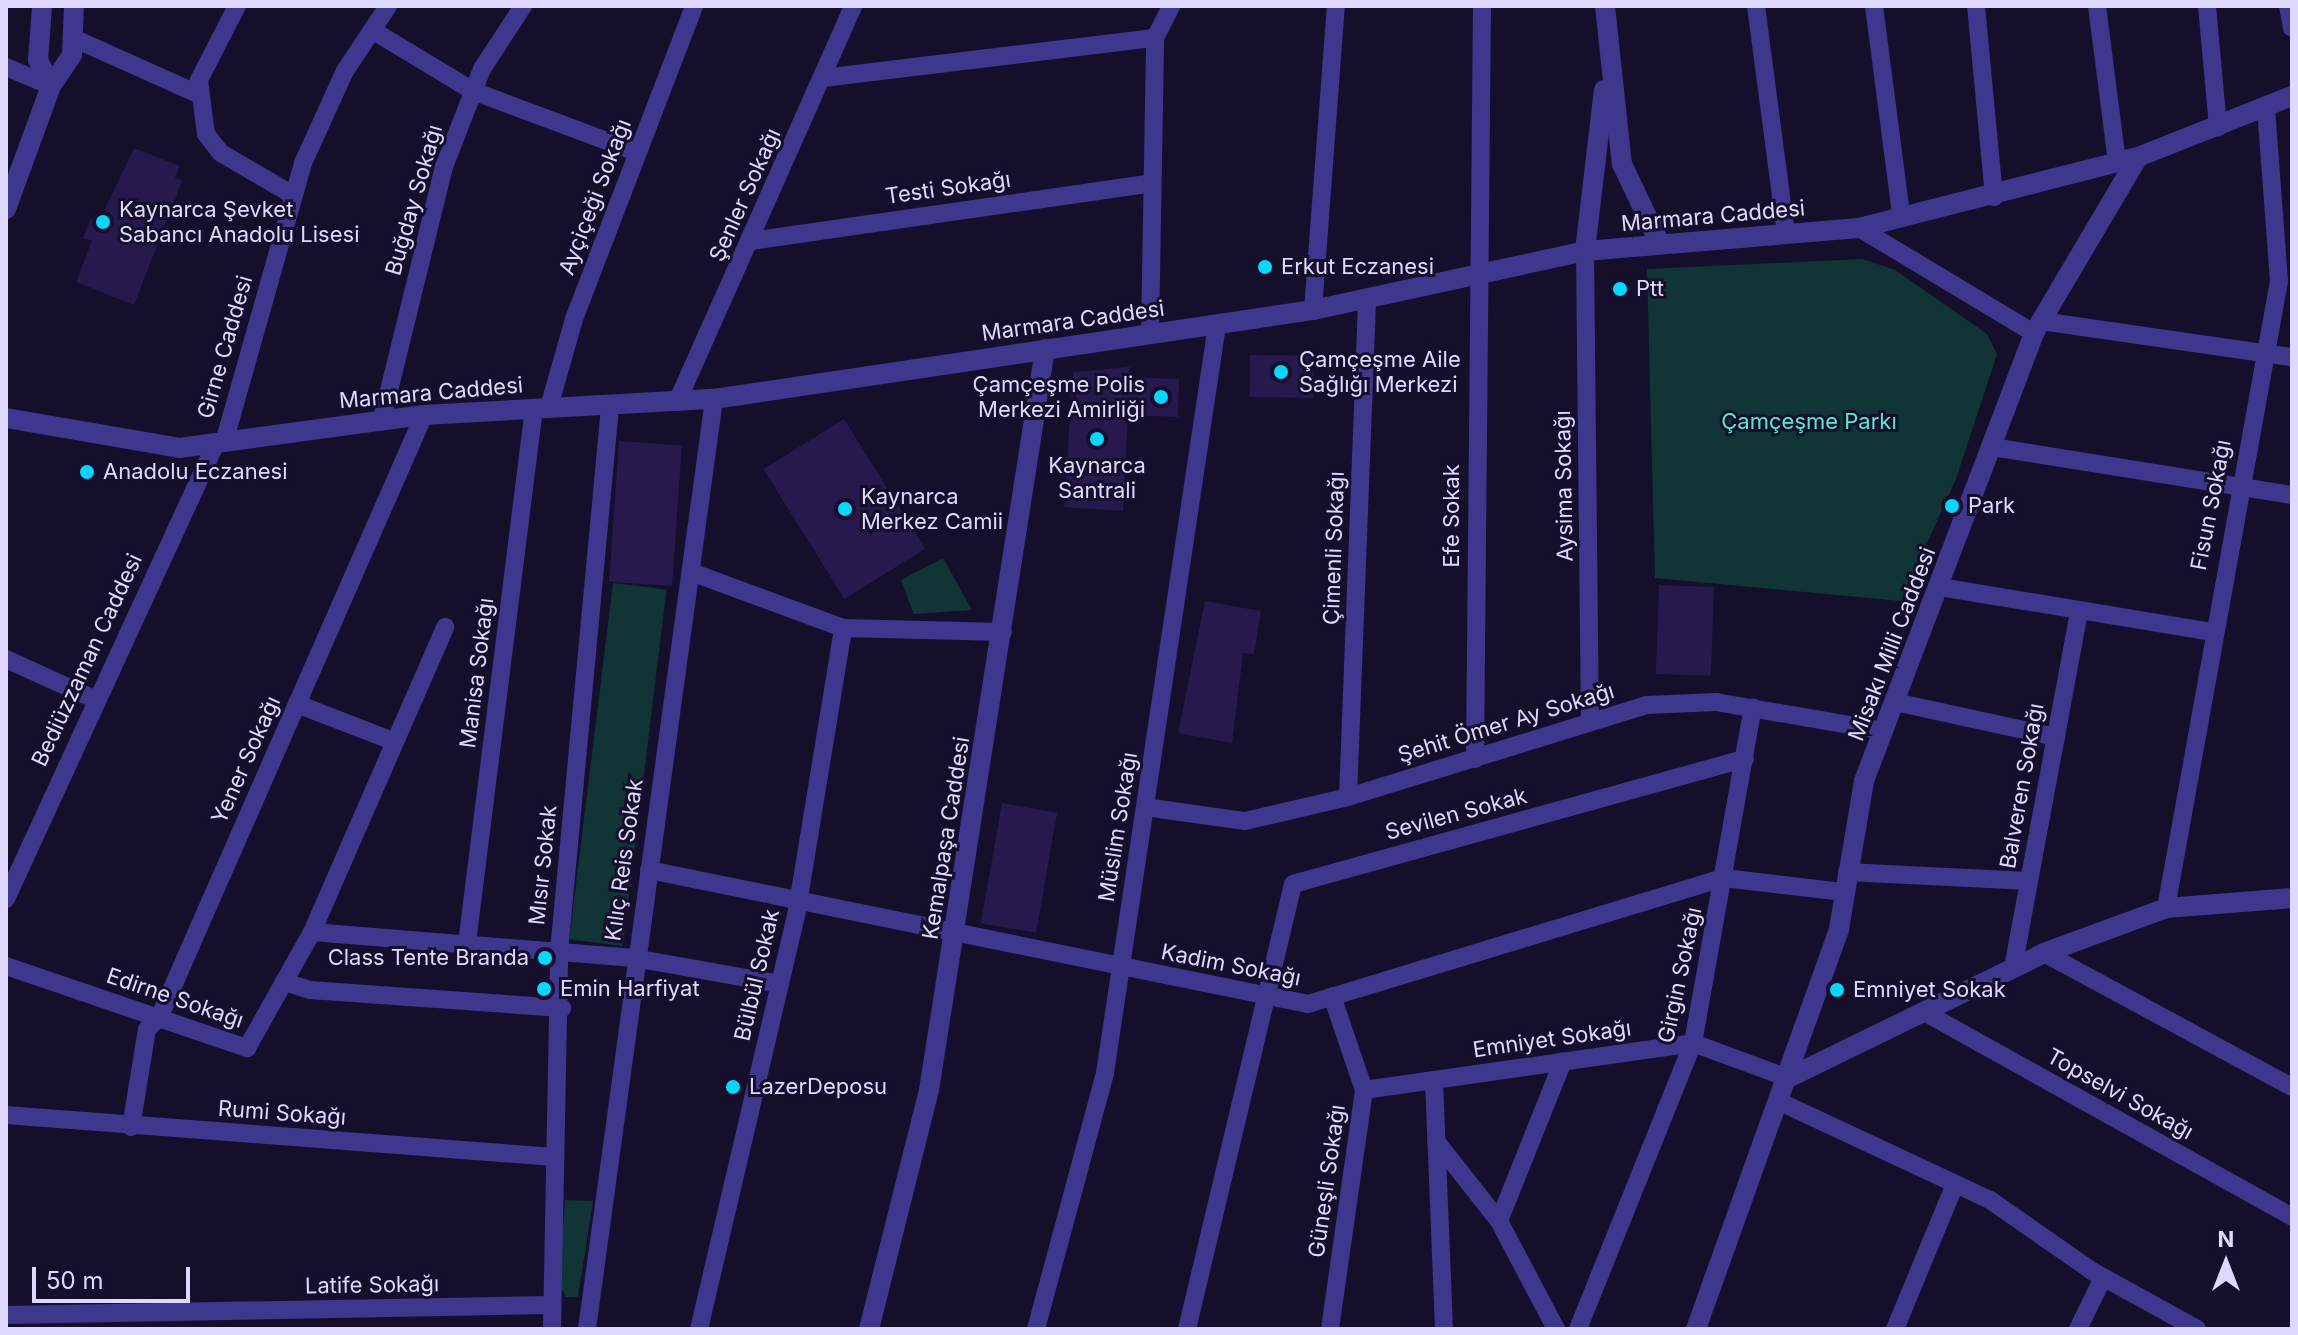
<!DOCTYPE html>
<meta charset="utf-8">
<style>
body{margin:0}
#map{position:relative;width:2298px;height:1335px;overflow:hidden;background:#150f2b;font-family:Inter,sans-serif}
div>[style]{position:absolute}
.green>*{inset:0;background:#113536;transform-origin:0 0}
.building>*{inset:0;background:#27194e;transform-origin:0 0}
.minor>*{height:18px;margin:-9px;padding:0 9px;transform-origin:9px;border-radius:9px;background:#3f368e}
.tertiary>*{height:20px;margin:-10px;padding:0 10px;transform-origin:10px;border-radius:10px;background:#3f368e}
.dots>*{width:22px;height:22px;translate:-50% -50%;box-sizing:border-box;border:4px solid #150f2b;border-radius:50%}
span{translate:-50% -50%;white-space:nowrap;text-align:center;line-height:1.15;-webkit-text-stroke:6px #150f2b;paint-order:stroke}
.street-label{font-size:22px;color:#dfd9ff}
.poi-label{font-size:22px;color:#dfd9ff}
.left{translate:0 -50%;text-align:left}
.right{translate:-100% -50%;text-align:right}
.park-label{font-size:22px;color:#5ae9ce}
.frame{position:absolute;inset:0;border:8px solid #dfd9ff;pointer-events:none}
.north{position:absolute;left:2186px;top:1223px;width:80px;height:80px;-webkit-text-stroke:6px #150f2b;paint-order:stroke;rotate:0deg;font-size:22px;font-weight:700;line-height:32px;text-align:center;color:#dfd9ff}
.north::after{content:'';display:block;margin:auto;width:28px;height:36px;background:#dfd9ff;clip-path:polygon(50% 0,100% 100%,50% 72%,0 100%)}
.scale{position:absolute;left:32px;top:1267px;width:158px;height:36px;box-sizing:border-box;border:4px solid #dfd9ff;border-top:0;padding-left:10px;font-size:24px;line-height:28px;white-space:nowrap;color:#dfd9ff;-webkit-text-stroke:6px #150f2b;paint-order:stroke}
</style>
<div id="map">
<div class="green">
<i style="clip-path:polygon(1863px 259px,1895px 270px,1987px 334px,1997px 354px,1956px 479px,1901px 601px,1655px 578px,1647px 269px)"></i>
<i style="clip-path:polygon(943px 558px,972px 610px,914px 614px,901px 580px)"></i>
<i style="left:613px;top:583px;width:54px;height:359px;rotate:7deg"></i>
<i style="clip-path:polygon(565px 1200px,593px 1201px,578px 1297px,566px 1297px,559px 1284px)"></i>
</div>
<div class="building">
<i style="clip-path:polygon(134px 148px,180px 166px,175px 178px,182px 181px,134px 305px,76px 282px,92px 241px,83px 238px,91px 218px,99px 222px)"></i>
<i style="left:1250px;top:355px;width:64px;height:42px;rotate:1deg"></i>
<i style="clip-path:polygon(1130px 367px,1129px 377px,1179px 379px,1178px 417px,1128px 415px,1123px 511px,1064px 507px,1073px 372px)"></i>
<i style="left:844px;top:419px;width:153px;height:95px;rotate:58deg"></i>
<i style="left:619px;top:441px;width:63px;height:141px;rotate:4deg"></i>
<i style="left:1659px;top:585px;width:55px;height:89px;rotate:2deg"></i>
<i style="clip-path:polygon(1205px 601px,1261px 611px,1254px 654px,1243px 653px,1232px 743px,1178px 733px)"></i>
<i style="left:1002px;top:803px;width:56px;height:122px;rotate:10deg"></i>
</div>
<div class="minor">
<i style="left:237px;top:6px;width:83px;rotate:117.2deg"></i>
<i style="left:199px;top:80px;width:54px;rotate:82.6deg"></i>
<i style="left:206px;top:134px;width:24px;rotate:52deg"></i>
<i style="left:221px;top:153px;width:83px;rotate:30.3deg"></i>
<i style="left:1756px;top:6px;width:231px;rotate:82.5deg"></i>
<i style="left:1874px;top:6px;width:211px;rotate:82.6deg"></i>
<i style="left:1976px;top:6px;width:192px;rotate:84.6deg"></i>
<i style="left:2097px;top:6px;width:158px;rotate:82.7deg"></i>
<i style="left:2207px;top:6px;width:122px;rotate:84.8deg"></i>
<i style="left:2288px;top:6px;width:22px;rotate:80deg"></i>
<i style="left:372px;top:30px;width:118px;rotate:31.1deg"></i>
<i style="left:473px;top:91px;width:174px;rotate:20.5deg"></i>
<i style="left:73px;top:38px;width:137px;rotate:24.1deg"></i>
<i style="left:6px;top:67px;width:49px;rotate:22.9deg"></i>
<i style="left:823px;top:78px;width:334px;rotate:-6.9deg"></i>
<i style="left:1859px;top:228px;width:204px;rotate:31deg"></i>
<i style="left:751px;top:241px;width:405px;rotate:-8.2deg"></i>
<i style="left:1585px;top:251px;width:471px;rotate:89.4deg"></i>
<i style="left:1313px;top:310px;width:305px;rotate:-85.7deg"></i>
<i style="left:2041px;top:321px;width:254px;rotate:8.2deg"></i>
<i style="left:1150px;top:333px;width:295px;rotate:-89deg"></i>
<i style="left:1155px;top:38px;width:36px;rotate:-63deg"></i>
<i style="left:677px;top:402px;width:433px;rotate:-66deg"></i>
<i style="left:549px;top:407px;width:91px;rotate:-74.1deg"></i>
<i style="left:574px;top:319px;width:335px;rotate:-69deg"></i>
<i style="left:382px;top:419px;width:260px;rotate:-76.2deg"></i>
<i style="left:444px;top:167px;width:105px;rotate:-68.8deg"></i>
<i style="left:482px;top:69px;width:75px;rotate:-56.9deg"></i>
<i style="left:225px;top:439px;width:287px;rotate:-74.2deg"></i>
<i style="left:303px;top:163px;width:101px;rotate:-65.5deg"></i>
<i style="left:345px;top:71px;width:78px;rotate:-56.5deg"></i>
<i style="left:1992px;top:447px;width:304px;rotate:9.1deg"></i>
<i style="left:691px;top:572px;width:162px;rotate:20.2deg"></i>
<i style="left:843px;top:628px;width:160px;rotate:1.4deg"></i>
<i style="left:1940px;top:587px;width:275px;rotate:9.4deg"></i>
<i style="left:6px;top:659px;width:97px;rotate:24.4deg"></i>
<i style="left:1895px;top:702px;width:165px;rotate:12.3deg"></i>
<i style="left:297px;top:704px;width:103px;rotate:21.1deg"></i>
<i style="left:1475px;top:759px;width:753px;rotate:-89.47deg"></i>
<i style="left:1348px;top:797px;width:497px;rotate:-87.8deg"></i>
<i style="left:1145px;top:807px;width:101px;rotate:8deg"></i>
<i style="left:1245px;top:821px;width:106px;rotate:-13.1deg"></i>
<i style="left:1348px;top:797px;width:313px;rotate:-17.1deg"></i>
<i style="left:1647px;top:705px;width:69px;rotate:-2.5deg"></i>
<i style="left:1716px;top:702px;width:170px;rotate:9.8deg"></i>
<i style="left:649px;top:870px;width:672px;rotate:11.49deg"></i>
<i style="left:1308px;top:1004px;width:435px;rotate:-16.9deg"></i>
<i style="left:1724px;top:878px;width:121px;rotate:6.7deg"></i>
<i style="left:1847px;top:872px;width:182px;rotate:2.8deg"></i>
<i style="left:6px;top:899px;width:502px;rotate:-65.27deg"></i>
<i style="left:2166px;top:908px;width:637px;rotate:-79.78deg"></i>
<i style="left:2279px;top:281px;width:172px;rotate:-94.3deg"></i>
<i style="left:312px;top:932px;width:323px;rotate:4.6deg"></i>
<i style="left:634px;top:958px;width:148px;rotate:10.1deg"></i>
<i style="left:467px;top:943px;width:539px;rotate:-82.86deg"></i>
<i style="left:2044px;top:953px;width:282px;rotate:28.4deg"></i>
<i style="left:6px;top:966px;width:255px;rotate:18.8deg"></i>
<i style="left:247px;top:1048px;width:133px;rotate:-60.7deg"></i>
<i style="left:312px;top:932px;width:333px;rotate:-66.4deg"></i>
<i style="left:2013px;top:968px;width:361px;rotate:-79.5deg"></i>
<i style="left:284px;top:982px;width:27px;rotate:17deg"></i>
<i style="left:310px;top:990px;width:253px;rotate:4.1deg"></i>
<i style="left:1924px;top:1012px;width:421px;rotate:29.1deg"></i>
<i style="left:1434px;top:1080px;width:249px;rotate:87.7deg"></i>
<i style="left:1364px;top:1090px;width:332px;rotate:-8.1deg"></i>
<i style="left:1693px;top:1043px;width:101px;rotate:20.2deg"></i>
<i style="left:1780px;top:1102px;width:232px;rotate:25deg"></i>
<i style="left:1990px;top:1200px;width:124px;rotate:34.8deg"></i>
<i style="left:2092px;top:1271px;width:120px;rotate:28.9deg"></i>
<i style="left:6px;top:1115px;width:550px;rotate:4.38deg"></i>
<i style="left:131px;top:1127px;width:99px;rotate:-80.7deg"></i>
<i style="left:147px;top:1029px;width:16px;rotate:-43deg"></i>
<i style="left:159px;top:1018px;width:659px;rotate:-66.28deg"></i>
<i style="left:1436px;top:1141px;width:102px;rotate:51.8deg"></i>
<i style="left:6px;top:1315px;width:542px;rotate:-1.06deg"></i>
<i style="left:552px;top:1329px;width:378px;rotate:-88.9deg"></i>
<i style="left:559px;top:951px;width:546px;rotate:-84.64deg"></i>
<i style="left:587px;top:1329px;width:939px;rotate:-82.22deg"></i>
<i style="left:699px;top:1329px;width:430px;rotate:-76.8deg"></i>
<i style="left:797px;top:910px;width:286px;rotate:-80.7deg"></i>
<i style="left:1036px;top:1329px;width:265px;rotate:-74.9deg"></i>
<i style="left:1105px;top:1073px;width:756px;rotate:-81.48deg"></i>
<i style="left:1187px;top:1329px;width:457px;rotate:-76.6deg"></i>
<i style="left:1293px;top:884px;width:469px;rotate:-15.5deg"></i>
<i style="left:1330px;top:1329px;width:241px;rotate:-81.9deg"></i>
<i style="left:1364px;top:1090px;width:99px;rotate:-108.8deg"></i>
<i style="left:1556px;top:1329px;width:122px;rotate:-117.8deg"></i>
<i style="left:1499px;top:1221px;width:172px;rotate:-68.2deg"></i>
<i style="left:1578px;top:1329px;width:308px;rotate:-68.1deg"></i>
<i style="left:1693px;top:1043px;width:341px;rotate:-79.9deg"></i>
<i style="left:1895px;top:1329px;width:157px;rotate:-67.5deg"></i>
<i style="left:2078px;top:1329px;width:57px;rotate:-63.9deg"></i>
</div>
<div class="tertiary">
<i style="left:42px;top:6px;width:54px;rotate:94.2deg"></i>
<i style="left:38px;top:60px;width:29px;rotate:63deg"></i>
<i style="left:1605px;top:6px;width:159px;rotate:83.9deg"></i>
<i style="left:1622px;top:164px;width:89px;rotate:64.6deg"></i>
<i style="left:6px;top:209px;width:131px;rotate:-69.9deg"></i>
<i style="left:51px;top:86px;width:37px;rotate:-56deg"></i>
<i style="left:72px;top:55px;width:49px;rotate:-87.7deg"></i>
<i style="left:1585px;top:251px;width:162px;rotate:-83.3deg"></i>
<i style="left:6px;top:418px;width:176px;rotate:9.8deg"></i>
<i style="left:179px;top:448px;width:247px;rotate:-7.7deg"></i>
<i style="left:424px;top:415px;width:290px;rotate:-3.2deg"></i>
<i style="left:714px;top:399px;width:606px;rotate:-8.45deg"></i>
<i style="left:1313px;top:310px;width:278px;rotate:-12.2deg"></i>
<i style="left:1585px;top:251px;width:275px;rotate:-4.8deg"></i>
<i style="left:1859px;top:228px;width:288px;rotate:-14.3deg"></i>
<i style="left:2138px;top:157px;width:166px;rotate:-21.6deg"></i>
<i style="left:1788px;top:1078px;width:285px;rotate:-26deg"></i>
<i style="left:2044px;top:953px;width:130px;rotate:-20.2deg"></i>
<i style="left:2166px;top:908px;width:126px;rotate:-4.5deg"></i>
<i style="left:869px;top:1329px;width:246px;rotate:-75.9deg"></i>
<i style="left:929px;top:1090px;width:750px;rotate:-81.1deg"></i>
<i style="left:1696px;top:1329px;width:425px;rotate:-70.3deg"></i>
<i style="left:1839px;top:929px;width:150px;rotate:-80.4deg"></i>
<i style="left:1864px;top:781px;width:479px;rotate:-69.2deg"></i>
<i style="left:2034px;top:333px;width:204px;rotate:-59.4deg"></i>
</div>
<div class="dots">
<i style="left:103px;top:222px;background:#05d7ff"></i>
<i style="left:1265px;top:267px;background:#05d7ff"></i>
<i style="left:1620px;top:289px;background:#05d7ff"></i>
<i style="left:1281px;top:372px;background:#05d7ff"></i>
<i style="left:1161px;top:397px;background:#05d7ff"></i>
<i style="left:1097px;top:439px;background:#05d7ff"></i>
<i style="left:87px;top:472px;background:#05d7ff"></i>
<i style="left:1952px;top:506px;background:#05d7ff"></i>
<i style="left:845px;top:509px;background:#05d7ff"></i>
<i style="left:545px;top:958px;background:#05d7ff"></i>
<i style="left:544px;top:989px;background:#05d7ff"></i>
<i style="left:1837px;top:990px;background:#05d7ff"></i>
<i style="left:733px;top:1087px;background:#05d7ff"></i>
</div>
<div class="street-label">
<span style="left:948px;top:188px;rotate:-8deg">Testi Sokağı</span>
<span style="left:745px;top:195px;rotate:-66deg">Şenler Sokağı</span>
<span style="left:595px;top:197px;rotate:-69deg">Ayçiçeği Sokağı</span>
<span style="left:414px;top:200px;rotate:-74deg">Buğday Sokağı</span>
<span style="left:1713px;top:216px;rotate:-5deg">Marmara Caddesi</span>
<span style="left:1073px;top:321px;rotate:-8deg">Marmara Caddesi</span>
<span style="left:225px;top:347px;rotate:-74deg">Girne Caddesi</span>
<span style="left:431px;top:393px;rotate:-5deg">Marmara Caddesi</span>
<span style="left:1564px;top:486px;rotate:-91deg">Aysima Sokağı</span>
<span style="left:2211px;top:505px;rotate:-79deg">Fisun Sokağı</span>
<span style="left:1452px;top:516px;rotate:-90deg">Efe Sokak</span>
<span style="left:1334px;top:548px;rotate:-88deg">Çimenli Sokağı</span>
<span style="left:1892px;top:644px;rotate:-69deg">Misakı Milli Caddesi</span>
<span style="left:87px;top:660px;rotate:-65deg">Bediüzzaman Caddesi</span>
<span style="left:477px;top:673px;rotate:-83deg">Manisa Sokağı</span>
<span style="left:1506px;top:723px;rotate:-17deg">Şehit Ömer Ay Sokağı</span>
<span style="left:246px;top:760px;rotate:-66deg">Yener Sokağı</span>
<span style="left:2022px;top:786px;rotate:-80deg">Balveren Sokağı</span>
<span style="left:1456px;top:814px;rotate:-15deg">Sevilen Sokak</span>
<span style="left:1118px;top:827px;rotate:-81deg">Müslim Sokağı</span>
<span style="left:946px;top:838px;rotate:-81deg">Kemalpaşa Caddesi</span>
<span style="left:624px;top:860px;rotate:-82deg">Kılıç Reis Sokak</span>
<span style="left:543px;top:865px;rotate:-84deg">Mısır Sokak</span>
<span style="left:1231px;top:965px;rotate:11deg">Kadim Sokağı</span>
<span style="left:757px;top:975px;rotate:-77deg">Bülbül Sokak</span>
<span style="left:1680px;top:975px;rotate:-78deg">Girgin Sokağı</span>
<span style="left:175px;top:998px;rotate:19deg">Edirne Sokağı</span>
<span style="left:1552px;top:1039px;rotate:-8deg">Emniyet Sokağı</span>
<span style="left:2120px;top:1094px;rotate:29deg">Topselvi Sokağı</span>
<span style="left:282px;top:1113px;rotate:4deg">Rumi Sokağı</span>
<span style="left:1327px;top:1181px;rotate:-82deg">Güneşli Sokağı</span>
<span style="left:372px;top:1285px;rotate:-1deg">Latife Sokağı</span>
</div>
<div class="poi-label">
<span class="left" style="left:119px;top:222px">Kaynarca Şevket<br>Sabancı Anadolu Lisesi</span>
<span class="left" style="left:1281px;top:267px">Erkut Eczanesi</span>
<span class="left" style="left:1636px;top:289px">Ptt</span>
<span class="left" style="left:1299px;top:372px">Çamçeşme Aile<br>Sağlığı Merkezi</span>
<span class="right" style="left:1145px;top:397px">Çamçeşme Polis<br>Merkezi Amirliği</span>
<span style="left:1097px;top:478px">Kaynarca<br>Santrali</span>
<span class="left" style="left:103px;top:472px">Anadolu Eczanesi</span>
<span class="left" style="left:861px;top:509px">Kaynarca<br>Merkez Camii</span>
<span class="left" style="left:1968px;top:506px">Park</span>
<span class="right" style="left:529px;top:958px">Class Tente Branda</span>
<span class="left" style="left:560px;top:989px">Emin Harfiyat</span>
<span class="left" style="left:1853px;top:990px">Emniyet Sokak</span>
<span class="left" style="left:749px;top:1087px">LazerDeposu</span>
</div>
<div class="park-label">
<span style="left:1809px;top:422px">Çamçeşme Parkı</span>
</div>
<div class="frame"></div>
<div class="north">N</div>
<div class="scale">50 m</div>
</div>
